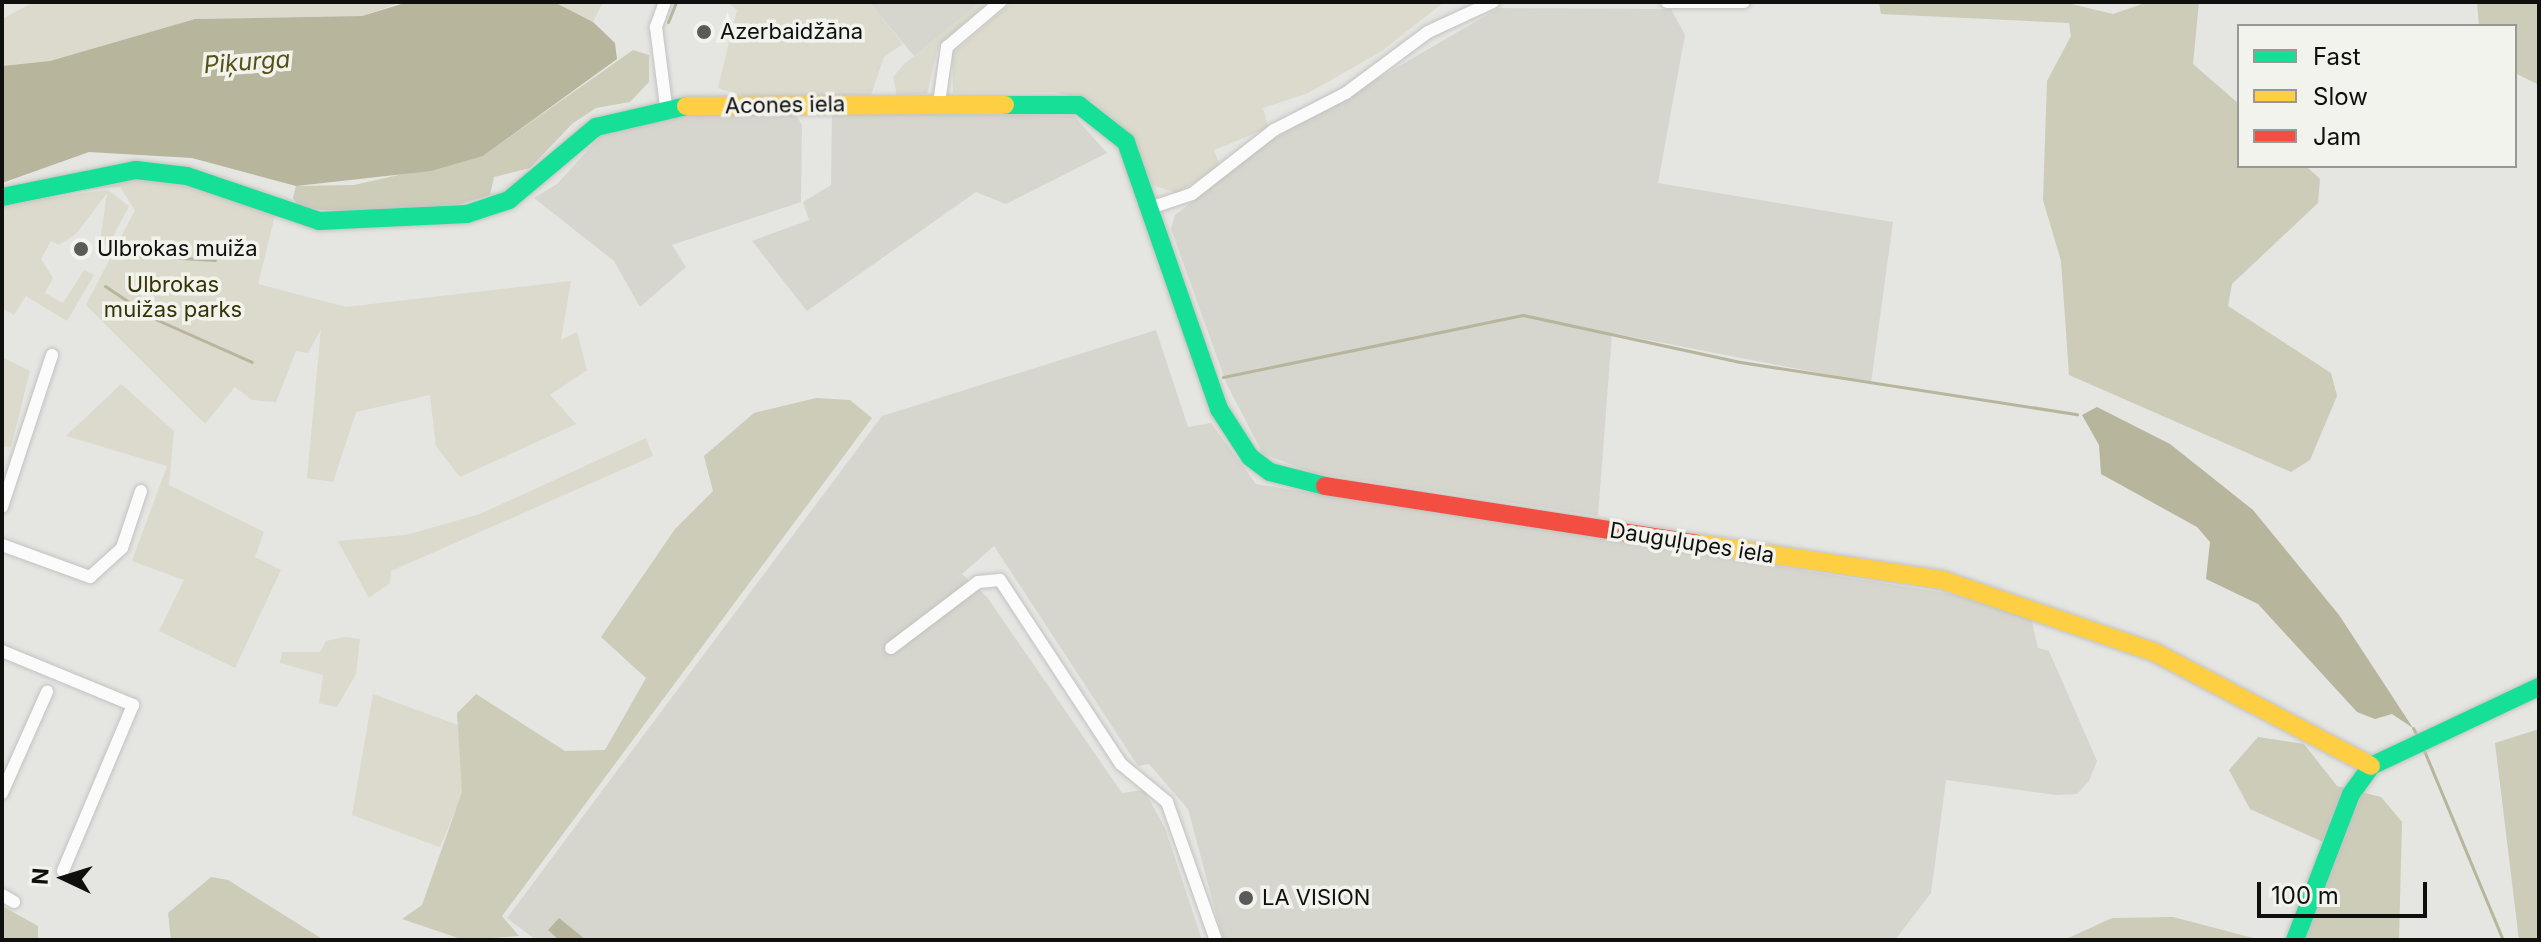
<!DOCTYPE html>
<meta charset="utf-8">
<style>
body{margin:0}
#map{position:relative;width:2541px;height:942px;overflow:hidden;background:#e5e5e2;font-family:Inter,sans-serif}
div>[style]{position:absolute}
.built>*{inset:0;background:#d7d6ce}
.green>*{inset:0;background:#dbdacc}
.forest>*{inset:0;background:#cdccb8}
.water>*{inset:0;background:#b7b59c}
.stream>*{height:3px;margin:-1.5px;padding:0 1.5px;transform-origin:1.5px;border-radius:1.5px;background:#b7b59c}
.roads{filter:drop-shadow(0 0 2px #c2c2c0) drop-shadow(0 0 2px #c2c2c0)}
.street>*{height:12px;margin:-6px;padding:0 6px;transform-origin:6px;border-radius:6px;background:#fbfbfb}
.fast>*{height:18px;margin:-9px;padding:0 9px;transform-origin:9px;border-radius:9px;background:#16e098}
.slow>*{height:18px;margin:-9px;padding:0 9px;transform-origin:9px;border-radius:9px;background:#ffcf43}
.jam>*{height:18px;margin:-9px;padding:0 9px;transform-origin:9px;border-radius:9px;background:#f24e42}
.dots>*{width:22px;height:22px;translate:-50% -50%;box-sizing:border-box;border:4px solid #f3f3ee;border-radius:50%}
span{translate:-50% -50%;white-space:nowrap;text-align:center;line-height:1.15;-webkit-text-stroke:7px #f3f3ee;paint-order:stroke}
.poi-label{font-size:22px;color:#0f0f0d}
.left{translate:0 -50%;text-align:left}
.street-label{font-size:22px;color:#0f0f0d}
.park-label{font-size:22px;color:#373305}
.water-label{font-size:24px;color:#565116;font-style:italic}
.frame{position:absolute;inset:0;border:4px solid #0f0f0d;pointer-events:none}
.legend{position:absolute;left:2237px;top:24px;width:280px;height:144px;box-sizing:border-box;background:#f3f3ee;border:2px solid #989894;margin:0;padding:10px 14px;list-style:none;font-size:24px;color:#0f0f0d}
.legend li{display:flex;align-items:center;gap:16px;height:40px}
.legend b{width:40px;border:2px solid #989894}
.north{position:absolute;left:24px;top:838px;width:80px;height:80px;-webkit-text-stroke:6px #f3f3ee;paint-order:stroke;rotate:274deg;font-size:22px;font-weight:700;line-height:32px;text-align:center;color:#0f0f0d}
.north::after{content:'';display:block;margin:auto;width:28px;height:36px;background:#0f0f0d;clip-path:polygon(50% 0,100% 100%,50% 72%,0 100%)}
.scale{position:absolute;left:2257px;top:882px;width:170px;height:36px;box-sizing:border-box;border:4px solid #0f0f0d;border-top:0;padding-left:10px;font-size:24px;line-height:28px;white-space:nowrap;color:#0f0f0d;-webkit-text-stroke:6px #f3f3ee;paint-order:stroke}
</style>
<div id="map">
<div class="built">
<i style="clip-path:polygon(869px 2px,981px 2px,914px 56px)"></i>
<i style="clip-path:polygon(1499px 8px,1671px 9px,1685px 35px,1658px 183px,1893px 222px,1871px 383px,1612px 333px,1598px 516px,1314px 473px,1263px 454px,1227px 385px,1171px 229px,1175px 215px,1270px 141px)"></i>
<i style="clip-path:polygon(832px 112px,1074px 116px,1107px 153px,1006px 204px,976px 192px,807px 311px,752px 241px,809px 220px,803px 202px,831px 185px)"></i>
<i style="clip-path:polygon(795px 113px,802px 125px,801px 202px,672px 245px,686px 267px,640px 307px,614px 261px,534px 198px,557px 184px,604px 132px,680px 115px)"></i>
<i style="clip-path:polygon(1156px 330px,1188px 427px,1211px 423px,1256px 484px,1952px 594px,2031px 618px,2038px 648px,2049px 651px,2097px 761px,2089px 781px,2077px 794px,2056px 795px,1946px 780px,1931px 893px,1895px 940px,1223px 940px,1188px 809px,1149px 764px,1138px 766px,994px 546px,962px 574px,987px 597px,1122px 793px,1144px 790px,1165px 828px,1202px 940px,536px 940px,507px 918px,882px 416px)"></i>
</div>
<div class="green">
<i style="clip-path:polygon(34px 2px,402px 2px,362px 16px,195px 19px,50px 61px,2px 66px,2px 19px)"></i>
<i style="clip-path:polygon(554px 2px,603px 2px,593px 22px)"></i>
<i style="clip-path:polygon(727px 2px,869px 2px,903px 44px,884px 57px,871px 95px,751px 98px,718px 88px,737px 10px)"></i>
<i style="clip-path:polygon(981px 2px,988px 2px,938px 47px,927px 94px,897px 95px,893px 77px,904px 64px)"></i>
<i style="clip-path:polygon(1012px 2px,1444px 2px,1382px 51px,1308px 93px,1263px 108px,1268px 128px,1214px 150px,1220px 166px,1177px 193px,1152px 185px,1127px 131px,1093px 102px,1055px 92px,953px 93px,952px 54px)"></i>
<i style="clip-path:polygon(106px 177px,182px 181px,275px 215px,258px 284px,346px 307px,571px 281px,561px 340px,577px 332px,587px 370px,550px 395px,576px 424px,460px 477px,436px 446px,430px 395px,356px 412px,333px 482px,307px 478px,321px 329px,308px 353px,296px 351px,276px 402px,252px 400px,235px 387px,205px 424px,86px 305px,135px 210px,120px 187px,80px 190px)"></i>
<i style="clip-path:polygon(108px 190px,129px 206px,108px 246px,100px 242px,107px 193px,76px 234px,59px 245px,51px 241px,41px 259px,53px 278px,45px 293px,63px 303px,84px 270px,94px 275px,67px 321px,26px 296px,14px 315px,2px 308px,2px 204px)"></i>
<i style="clip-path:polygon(2px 357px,30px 371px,11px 447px,2px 446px)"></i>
<i style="clip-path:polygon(121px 384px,174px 431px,169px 485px,264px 532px,255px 557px,281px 570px,235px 668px,159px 631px,184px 580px,132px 561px,167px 466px,66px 436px)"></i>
<i style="clip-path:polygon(646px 438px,653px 456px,391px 571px,390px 583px,369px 598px,338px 541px,406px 535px,480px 514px)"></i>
<i style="clip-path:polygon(346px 637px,360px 639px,356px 674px,337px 707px,319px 703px,323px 675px,280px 663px,282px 652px,320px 652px,326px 641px)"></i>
<i style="clip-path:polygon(373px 694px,458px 725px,463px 792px,440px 847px,352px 815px)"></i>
</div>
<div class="forest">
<i style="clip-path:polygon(1879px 2px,2063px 2px,2113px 14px,2148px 2px,2199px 2px,2193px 64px,2239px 104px,2239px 166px,2306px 166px,2320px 179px,2318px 203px,2232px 284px,2228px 306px,2331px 373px,2337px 396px,2310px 460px,2291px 472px,2069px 375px,2061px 261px,2043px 200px,2047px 81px,2071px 36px,2069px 23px,1881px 14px)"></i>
<i style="clip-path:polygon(2477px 2px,2539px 2px,2539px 85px,2515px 73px,2515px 26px,2479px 26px)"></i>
<i style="clip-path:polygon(633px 50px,649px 55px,649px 82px,630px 102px,596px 108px,573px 123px,530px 168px,494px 177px,490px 195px,457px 205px,352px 211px,301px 209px,293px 198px,296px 186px,354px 185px,483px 156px)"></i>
<i style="clip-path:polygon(816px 398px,850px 400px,872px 418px,502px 916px,519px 936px,464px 940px,402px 919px,422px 905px,462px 792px,457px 713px,476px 694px,565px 751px,605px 750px,646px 678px,601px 637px,675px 529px,713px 491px,704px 456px,754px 413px)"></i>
<i style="clip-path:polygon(2539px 729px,2539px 940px,2519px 940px,2495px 743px)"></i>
<i style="clip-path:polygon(2258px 737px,2304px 744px,2337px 786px,2381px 797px,2402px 822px,2399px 940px,2305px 940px,2334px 847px,2250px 809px,2229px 770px)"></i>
<i style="clip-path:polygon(211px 877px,228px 880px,324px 940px,171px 940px,168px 913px)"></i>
<i style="clip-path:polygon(2px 906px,38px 926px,38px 940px,2px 940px)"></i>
<i style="clip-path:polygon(2173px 917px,2261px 940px,2064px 940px,2112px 918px)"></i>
</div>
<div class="water">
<i style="clip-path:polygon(408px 2px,554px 2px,593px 22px,615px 43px,617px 59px,483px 156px,431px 171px,296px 186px,192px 158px,89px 152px,2px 183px,2px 66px,50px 61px,195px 19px,362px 16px)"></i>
<i style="clip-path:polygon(2097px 407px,2170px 444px,2253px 510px,2339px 615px,2413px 728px,2392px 714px,2375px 719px,2357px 712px,2258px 604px,2206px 579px,2210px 542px,2197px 527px,2101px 474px,2099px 445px,2082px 415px)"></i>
<i style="clip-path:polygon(559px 918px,586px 940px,559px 940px,548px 930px)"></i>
</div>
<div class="stream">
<i style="left:668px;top:22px;width:22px;rotate:-68deg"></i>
<i style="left:130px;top:255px;width:85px;rotate:3.4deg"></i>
<i style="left:105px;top:286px;width:58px;rotate:33.7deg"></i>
<i style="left:153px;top:318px;width:108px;rotate:24deg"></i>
<i style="left:1223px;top:377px;width:306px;rotate:-11.7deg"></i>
<i style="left:1523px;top:315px;width:222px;rotate:12.2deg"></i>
<i style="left:1740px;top:362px;width:341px;rotate:8.8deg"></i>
<i style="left:2413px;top:728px;width:10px;rotate:61deg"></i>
<i style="left:2423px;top:748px;width:208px;rotate:67.4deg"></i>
<i style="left:530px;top:939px;width:1px;rotate:45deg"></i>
</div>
<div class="roads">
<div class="street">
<i style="left:665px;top:2px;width:27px;rotate:110deg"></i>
<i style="left:656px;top:27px;width:80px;rotate:82.8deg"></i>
<i style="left:1667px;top:2px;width:77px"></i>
<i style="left:939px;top:103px;width:57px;rotate:-81.9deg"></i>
<i style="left:947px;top:47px;width:70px;rotate:-40.3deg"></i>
<i style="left:1153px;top:207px;width:41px;rotate:-18.4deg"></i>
<i style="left:1192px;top:194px;width:104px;rotate:-38deg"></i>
<i style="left:1274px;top:130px;width:81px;rotate:-27.2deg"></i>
<i style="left:1346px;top:93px;width:102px;rotate:-36.6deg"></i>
<i style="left:1428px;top:32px;width:72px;rotate:-24.8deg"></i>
<i style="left:2px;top:507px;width:160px;rotate:-71.8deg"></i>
<i style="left:2px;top:545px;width:94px;rotate:20deg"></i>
<i style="left:90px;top:577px;width:43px;rotate:-42.2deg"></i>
<i style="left:122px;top:548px;width:60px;rotate:-71.6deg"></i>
<i style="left:891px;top:648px;width:109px;rotate:-37.2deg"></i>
<i style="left:978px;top:582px;width:22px;rotate:-5deg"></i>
<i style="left:1000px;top:580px;width:220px;rotate:56.7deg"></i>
<i style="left:1121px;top:764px;width:60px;rotate:39.6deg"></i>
<i style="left:1167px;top:802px;width:146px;rotate:70.5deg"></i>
<i style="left:2px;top:651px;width:142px;rotate:22.4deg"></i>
<i style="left:133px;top:705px;width:180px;rotate:112.9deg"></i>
<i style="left:2px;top:793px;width:111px;rotate:-66deg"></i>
<i style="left:2px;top:895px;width:14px;rotate:30deg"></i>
</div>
<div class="fast">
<i style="left:1005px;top:105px;width:74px"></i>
<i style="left:1079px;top:105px;width:60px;rotate:38.2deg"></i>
<i style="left:1126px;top:142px;width:283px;rotate:70.8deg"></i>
<i style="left:1219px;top:409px;width:57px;rotate:57.1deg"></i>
<i style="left:1250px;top:457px;width:25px;rotate:37deg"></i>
<i style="left:1270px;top:472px;width:57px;rotate:14.3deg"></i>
<i style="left:2px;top:197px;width:137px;rotate:-11.4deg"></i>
<i style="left:136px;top:170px;width:51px;rotate:6.7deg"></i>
<i style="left:187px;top:176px;width:139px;rotate:18.8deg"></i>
<i style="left:319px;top:221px;width:148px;rotate:-2.7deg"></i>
<i style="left:467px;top:214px;width:44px;rotate:-18.4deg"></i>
<i style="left:509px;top:200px;width:114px;rotate:-40deg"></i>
<i style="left:596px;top:127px;width:92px;rotate:-13.1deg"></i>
<i style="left:2295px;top:940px;width:156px;rotate:-69deg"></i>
<i style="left:2351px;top:794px;width:34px;rotate:-54deg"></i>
<i style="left:2371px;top:766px;width:186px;rotate:-25.2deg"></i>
</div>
<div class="slow">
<i style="left:686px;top:106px;width:319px;rotate:-0.2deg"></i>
<i style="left:1695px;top:543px;width:250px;rotate:8.5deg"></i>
<i style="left:1942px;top:580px;width:224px;rotate:18.8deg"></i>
<i style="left:2154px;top:652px;width:245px;rotate:27.7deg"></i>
</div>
<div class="jam">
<i style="left:1325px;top:486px;width:374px;rotate:8.8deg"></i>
</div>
</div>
<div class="dots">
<i style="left:704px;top:32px;background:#5a5a58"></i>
<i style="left:81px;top:249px;background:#5a5a58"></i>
<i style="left:1246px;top:898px;background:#5a5a58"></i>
</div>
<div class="poi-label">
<span class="left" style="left:720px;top:32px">Azerbaidžāna</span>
<span class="left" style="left:97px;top:249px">Ulbrokas muiža</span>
<span class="left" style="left:1262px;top:898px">LA VISION</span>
</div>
<div class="street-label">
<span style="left:785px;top:105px;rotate:-1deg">Acones iela</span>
<span style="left:1692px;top:543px;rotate:9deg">Dauguļupes iela</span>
</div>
<div class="park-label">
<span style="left:173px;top:297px">Ulbrokas<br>muižas parks</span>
</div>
<div class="water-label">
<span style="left:247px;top:62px;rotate:-4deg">Piķurga</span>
</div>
<div class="frame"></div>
<ul class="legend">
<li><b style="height:10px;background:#16e098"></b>Fast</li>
<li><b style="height:10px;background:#ffcf43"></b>Slow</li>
<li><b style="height:10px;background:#f24e42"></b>Jam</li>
</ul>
<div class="north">N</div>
<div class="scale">100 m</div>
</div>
